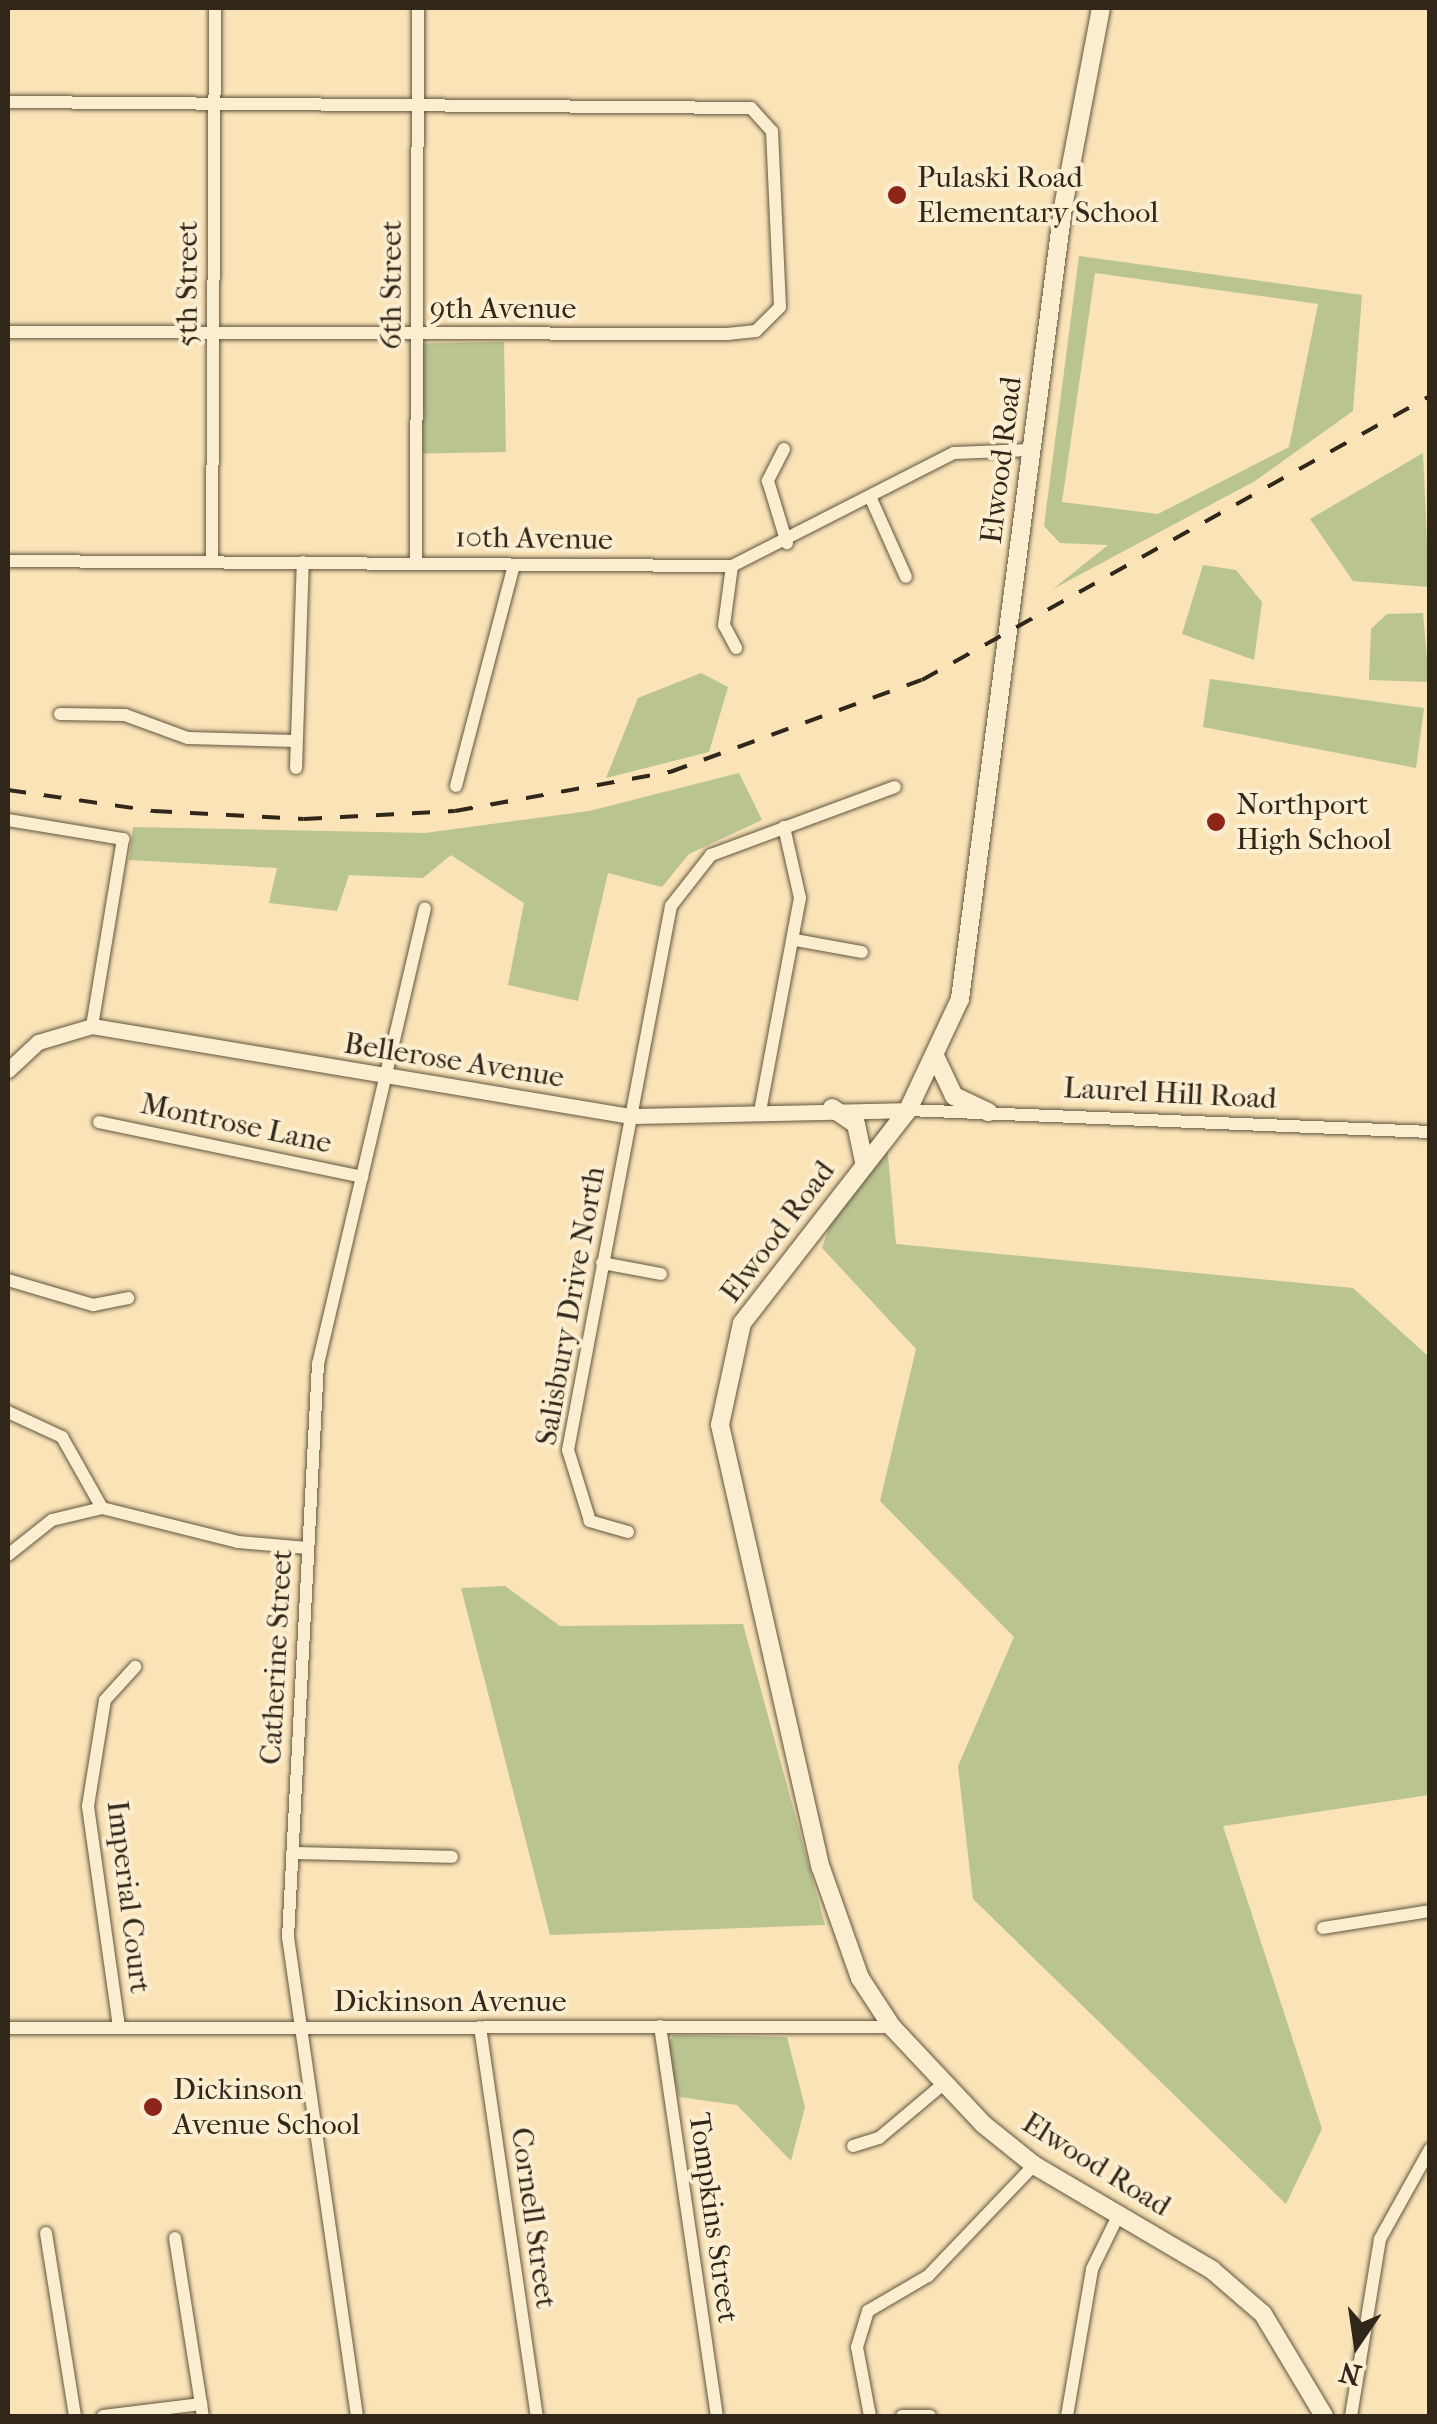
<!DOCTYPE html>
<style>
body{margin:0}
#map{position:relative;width:1437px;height:2424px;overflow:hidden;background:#f9e3b7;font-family:"IM FELL French Canon",serif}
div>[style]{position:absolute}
.green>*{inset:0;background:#bac490;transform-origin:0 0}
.roads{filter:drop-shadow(0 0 2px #625540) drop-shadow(0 0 2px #625540)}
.minor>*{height:12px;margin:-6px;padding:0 6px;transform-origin:6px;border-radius:6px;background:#fbedd0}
.tertiary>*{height:15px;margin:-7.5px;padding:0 7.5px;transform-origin:7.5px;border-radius:7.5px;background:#fbedd0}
.secondary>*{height:18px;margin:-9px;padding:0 9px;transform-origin:9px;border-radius:9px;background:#fbedd0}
.rail>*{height:4px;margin-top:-2px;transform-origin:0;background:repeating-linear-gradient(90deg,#302619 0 18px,transparent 0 36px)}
.dots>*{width:28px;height:28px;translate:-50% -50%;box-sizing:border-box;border:5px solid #fbedd0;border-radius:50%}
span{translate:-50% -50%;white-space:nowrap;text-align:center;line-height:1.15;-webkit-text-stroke:8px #fbedd0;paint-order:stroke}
.poi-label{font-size:30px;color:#302619}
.left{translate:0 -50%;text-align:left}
.street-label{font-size:30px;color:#302619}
.frame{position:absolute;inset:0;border:10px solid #302619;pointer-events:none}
.north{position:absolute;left:1307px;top:2294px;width:100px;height:100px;-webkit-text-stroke:8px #fbedd0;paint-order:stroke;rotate:193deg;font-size:28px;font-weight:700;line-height:40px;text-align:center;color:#302619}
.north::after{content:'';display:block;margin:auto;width:35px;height:45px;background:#302619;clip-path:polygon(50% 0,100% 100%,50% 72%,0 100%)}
</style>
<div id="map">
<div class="green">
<i style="clip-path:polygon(evenodd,1079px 256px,1362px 295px,1353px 411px,1255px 481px,1053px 589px,1108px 545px,1060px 543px,1044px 526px,1079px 256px,1095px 273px,1318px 304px,1289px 447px,1158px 514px,1062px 502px,1095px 273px)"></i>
<i style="left:504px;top:342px;width:110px;height:83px;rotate:89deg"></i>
<i style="clip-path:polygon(1423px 453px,1429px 587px,1353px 581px,1310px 519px)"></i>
<i style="clip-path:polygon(1203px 565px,1236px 570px,1262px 602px,1254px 660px,1182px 634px)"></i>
<i style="clip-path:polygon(1423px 613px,1429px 682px,1369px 680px,1371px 629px,1387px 614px)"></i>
<i style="clip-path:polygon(701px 673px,728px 687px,709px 752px,606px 778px,638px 698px)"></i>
<i style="clip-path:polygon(1210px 679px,1424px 708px,1416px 768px,1203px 727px)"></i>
<i style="clip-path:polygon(739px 773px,762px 820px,689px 854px,662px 887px,608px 873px,578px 1001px,508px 985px,524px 903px,451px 855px,423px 878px,349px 875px,337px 911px,269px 903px,277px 868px,129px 860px,133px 827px,425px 833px,589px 811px)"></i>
<i style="clip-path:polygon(885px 1122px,896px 1244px,1353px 1288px,1429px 1357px,1429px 1795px,1223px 1826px,1322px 2129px,1286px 2204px,973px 1899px,958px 1766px,1014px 1637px,880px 1501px,916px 1349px,822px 1248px,846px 1177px)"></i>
<i style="clip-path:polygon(505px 1586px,560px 1626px,743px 1624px,825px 1925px,550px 1935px,461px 1588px)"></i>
<i style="clip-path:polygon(673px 2035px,787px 2037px,805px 2107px,791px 2161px,737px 2105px,679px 2097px,666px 2050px)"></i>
</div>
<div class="roads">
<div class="minor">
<i style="left:8px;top:102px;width:743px;rotate:0.46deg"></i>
<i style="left:751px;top:108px;width:31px;rotate:48deg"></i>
<i style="left:772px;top:131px;width:176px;rotate:87.4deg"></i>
<i style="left:780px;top:307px;width:34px;rotate:135deg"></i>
<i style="left:756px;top:331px;width:29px;rotate:174deg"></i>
<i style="left:727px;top:334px;width:719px;rotate:-179.84deg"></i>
<i style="left:784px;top:449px;width:36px;rotate:117deg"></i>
<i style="left:768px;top:481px;width:65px;rotate:73deg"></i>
<i style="left:872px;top:501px;width:83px;rotate:65.9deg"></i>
<i style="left:8px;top:561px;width:724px;rotate:0.4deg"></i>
<i style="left:732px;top:566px;width:249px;rotate:-27deg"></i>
<i style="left:954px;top:453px;width:76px;rotate:-2.3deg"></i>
<i style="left:212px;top:562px;width:554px;rotate:-89.69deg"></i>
<i style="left:416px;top:562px;width:554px;rotate:-89.79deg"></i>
<i style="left:732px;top:566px;width:60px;rotate:97.7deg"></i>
<i style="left:724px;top:625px;width:26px;rotate:62deg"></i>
<i style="left:60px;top:714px;width:65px;rotate:0.9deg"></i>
<i style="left:125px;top:715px;width:67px;rotate:20.1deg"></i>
<i style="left:188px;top:738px;width:107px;rotate:1.6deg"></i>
<i style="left:296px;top:768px;width:206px;rotate:-88.1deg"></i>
<i style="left:456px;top:786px;width:228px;rotate:-75.3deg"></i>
<i style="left:8px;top:820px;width:117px;rotate:9.4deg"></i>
<i style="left:123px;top:839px;width:190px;rotate:99.4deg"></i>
<i style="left:795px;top:940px;width:68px;rotate:10.2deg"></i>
<i style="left:761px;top:1106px;width:212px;rotate:-79.4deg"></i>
<i style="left:800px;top:898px;width:73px;rotate:-102.7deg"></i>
<i style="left:908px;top:1110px;width:522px;rotate:2.41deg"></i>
<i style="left:99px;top:1122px;width:269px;rotate:11.8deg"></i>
<i style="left:602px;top:1263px;width:60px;rotate:10.6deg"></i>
<i style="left:8px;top:1280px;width:89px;rotate:16.4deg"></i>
<i style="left:93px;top:1305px;width:36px;rotate:-11deg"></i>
<i style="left:8px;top:1412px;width:60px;rotate:24.8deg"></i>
<i style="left:62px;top:1437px;width:81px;rotate:60.6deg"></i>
<i style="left:628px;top:1532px;width:40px;rotate:-164deg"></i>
<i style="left:590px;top:1521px;width:74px;rotate:-107.2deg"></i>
<i style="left:568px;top:1450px;width:554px;rotate:-79.28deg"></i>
<i style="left:671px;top:906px;width:65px;rotate:-51.9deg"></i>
<i style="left:711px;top:855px;width:196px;rotate:-20.3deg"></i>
<i style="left:8px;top:1555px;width:56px;rotate:-38.5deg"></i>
<i style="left:52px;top:1520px;width:51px;rotate:-13.5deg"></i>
<i style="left:102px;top:1508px;width:140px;rotate:14deg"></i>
<i style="left:238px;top:1542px;width:70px;rotate:4.9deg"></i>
<i style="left:292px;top:1853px;width:160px;rotate:1.4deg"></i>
<i style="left:1323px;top:1928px;width:108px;rotate:-9deg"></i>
<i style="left:660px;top:2026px;width:394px;rotate:81.7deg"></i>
<i style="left:119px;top:2027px;width:223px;rotate:-98deg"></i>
<i style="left:88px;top:1806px;width:107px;rotate:-80.9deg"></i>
<i style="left:105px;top:1700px;width:45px;rotate:-47.7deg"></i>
<i style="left:480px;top:2027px;width:393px;rotate:81.7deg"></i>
<i style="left:8px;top:2028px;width:884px;rotate:-0.06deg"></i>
<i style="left:853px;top:2146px;width:27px;rotate:-17deg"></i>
<i style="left:879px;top:2138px;width:81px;rotate:-40deg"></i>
<i style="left:46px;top:2233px;width:185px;rotate:81deg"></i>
<i style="left:175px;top:2238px;width:180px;rotate:81.1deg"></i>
<i style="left:103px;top:2416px;width:99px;rotate:-7deg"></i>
<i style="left:357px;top:2416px;width:483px;rotate:-98.2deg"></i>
<i style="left:288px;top:1938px;width:575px;rotate:-87.01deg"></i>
<i style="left:318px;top:1364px;width:468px;rotate:-76.8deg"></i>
<i style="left:870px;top:2416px;width:70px;rotate:-100.7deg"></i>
<i style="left:857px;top:2347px;width:38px;rotate:-73deg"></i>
<i style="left:868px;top:2311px;width:69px;rotate:-30.3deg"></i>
<i style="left:928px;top:2276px;width:153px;rotate:-46.3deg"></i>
<i style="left:902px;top:2416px;width:28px"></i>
<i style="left:1067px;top:2416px;width:149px;rotate:-80.3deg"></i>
<i style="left:1092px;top:2269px;width:59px;rotate:-63.9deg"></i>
<i style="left:1351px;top:2416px;width:179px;rotate:-80.7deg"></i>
<i style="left:1380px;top:2239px;width:103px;rotate:-60.9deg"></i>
</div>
<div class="tertiary">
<i style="left:8px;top:1070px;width:41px;rotate:-43deg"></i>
<i style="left:38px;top:1042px;width:56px;rotate:-16.5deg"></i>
<i style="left:92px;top:1026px;width:545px;rotate:9.5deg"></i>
<i style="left:630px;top:1116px;width:278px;rotate:-1.2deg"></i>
</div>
<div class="secondary">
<i style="left:1101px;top:8px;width:204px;rotate:100.8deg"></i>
<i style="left:1063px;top:208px;width:798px;rotate:97.42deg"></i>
<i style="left:960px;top:999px;width:123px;rotate:115.1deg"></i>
<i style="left:908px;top:1110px;width:270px;rotate:127.9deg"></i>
<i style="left:742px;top:1323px;width:104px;rotate:102.2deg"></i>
<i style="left:720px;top:1425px;width:454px;rotate:77.2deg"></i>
<i style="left:821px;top:1868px;width:117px;rotate:70.5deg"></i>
<i style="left:860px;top:1978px;width:59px;rotate:56.9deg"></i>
<i style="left:892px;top:2027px;width:133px;rotate:46.8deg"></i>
<i style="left:983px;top:2124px;width:65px;rotate:38.8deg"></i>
<i style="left:1034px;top:2165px;width:207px;rotate:30.5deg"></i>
<i style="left:1212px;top:2270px;width:67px;rotate:40.8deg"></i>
<i style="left:1263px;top:2314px;width:119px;rotate:59.1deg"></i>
<i style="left:936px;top:1058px;width:42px;rotate:64.7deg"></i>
<i style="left:954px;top:1096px;width:38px;rotate:25deg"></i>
<i style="left:832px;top:1108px;width:29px;rotate:34deg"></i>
<i style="left:856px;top:1124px;width:40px;rotate:78deg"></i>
</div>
</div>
<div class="rail">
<i style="left:8px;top:790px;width:148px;rotate:8.2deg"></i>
<i style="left:154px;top:811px;width:150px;rotate:3.1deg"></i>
<i style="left:304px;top:819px;width:151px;rotate:-3deg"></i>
<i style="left:455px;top:811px;width:219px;rotate:-10.3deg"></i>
<i style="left:670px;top:772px;width:268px;rotate:-20.1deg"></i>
<i style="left:922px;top:680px;width:582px;rotate:-29.21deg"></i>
</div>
<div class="dots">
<i style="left:897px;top:195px;background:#8f2418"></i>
<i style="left:1216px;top:822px;background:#8f2418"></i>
<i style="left:153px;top:2107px;background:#8f2418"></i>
</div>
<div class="poi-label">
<span class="left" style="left:917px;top:195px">Pulaski Road<br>Elementary School</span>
<span class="left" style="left:1236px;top:822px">Northport<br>High School</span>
<span class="left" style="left:173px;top:2107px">Dickinson<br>Avenue School</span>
</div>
<div class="street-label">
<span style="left:188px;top:284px;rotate:-90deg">5th Street</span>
<span style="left:392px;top:285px;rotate:-90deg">6th Street</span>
<span style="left:503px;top:309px">9th Avenue</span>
<span style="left:1002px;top:460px;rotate:-83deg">Elwood Road</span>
<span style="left:534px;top:539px;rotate:1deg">10th Avenue</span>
<span style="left:454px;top:1061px;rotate:9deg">Bellerose Avenue</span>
<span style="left:1170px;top:1094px;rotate:3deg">Laurel Hill Road</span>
<span style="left:236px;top:1124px;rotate:12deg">Montrose Lane</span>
<span style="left:778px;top:1232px;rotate:-53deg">Elwood Road</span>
<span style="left:571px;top:1306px;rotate:-80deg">Salisbury Drive North</span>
<span style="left:277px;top:1657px;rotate:-87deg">Catherine Street</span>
<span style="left:128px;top:1897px;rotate:83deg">Imperial Court</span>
<span style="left:450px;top:2002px">Dickinson Avenue</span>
<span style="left:1096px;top:2165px;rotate:32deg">Elwood Road</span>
<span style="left:533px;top:2218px;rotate:82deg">Cornell Street</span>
<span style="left:713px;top:2218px;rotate:82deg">Tompkins Street</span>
</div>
<div class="frame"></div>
<div class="north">N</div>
</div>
